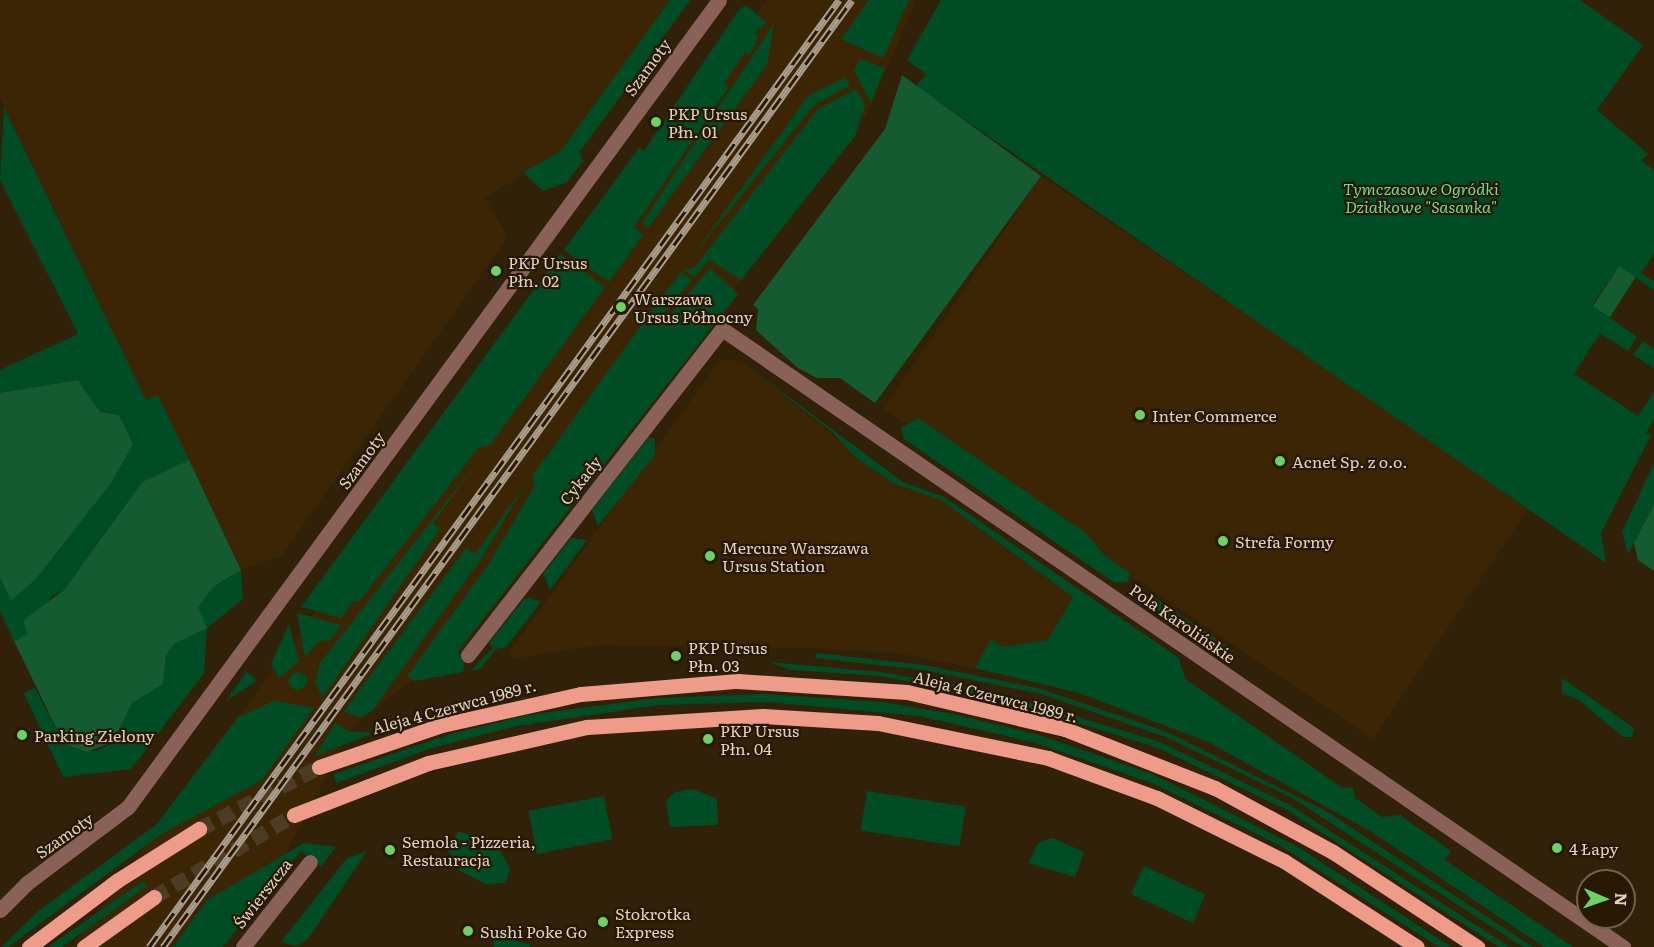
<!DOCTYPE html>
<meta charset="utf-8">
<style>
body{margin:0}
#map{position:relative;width:1654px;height:947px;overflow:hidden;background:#322109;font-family:Literata,serif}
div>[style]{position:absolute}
.built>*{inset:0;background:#3b2505;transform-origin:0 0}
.green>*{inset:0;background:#004d25;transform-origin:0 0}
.round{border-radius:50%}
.forest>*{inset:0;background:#145b32;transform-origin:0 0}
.major-tunnel>*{height:15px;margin-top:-7.5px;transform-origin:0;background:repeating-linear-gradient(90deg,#4c3c25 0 15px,transparent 0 23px)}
.minor>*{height:15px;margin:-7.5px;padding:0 7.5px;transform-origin:7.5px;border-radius:7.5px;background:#896158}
.major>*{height:15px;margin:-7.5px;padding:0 7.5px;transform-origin:7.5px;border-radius:7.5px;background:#ee9b89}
.rail>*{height:7px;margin-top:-3.5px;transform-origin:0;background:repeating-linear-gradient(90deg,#281701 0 14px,#a99d8c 0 28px);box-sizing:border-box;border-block:2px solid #a99d8c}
.dots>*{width:16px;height:16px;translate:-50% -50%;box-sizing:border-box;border:3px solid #281701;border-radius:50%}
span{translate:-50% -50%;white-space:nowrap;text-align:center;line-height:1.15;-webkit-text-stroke:4.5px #281701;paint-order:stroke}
.street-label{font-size:16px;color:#ddd2c4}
.poi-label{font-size:16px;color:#ddd2c4}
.left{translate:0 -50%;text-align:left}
.park-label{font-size:16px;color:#69dd91;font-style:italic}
.north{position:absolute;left:1576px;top:869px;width:60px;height:60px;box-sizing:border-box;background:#281701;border:2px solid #70624f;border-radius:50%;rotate:92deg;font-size:16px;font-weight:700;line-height:24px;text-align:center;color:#ddd2c4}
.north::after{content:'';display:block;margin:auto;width:21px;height:27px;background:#6bd362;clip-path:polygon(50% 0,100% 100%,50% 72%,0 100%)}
</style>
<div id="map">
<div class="built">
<i style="clip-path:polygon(0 0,670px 0,560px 152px,485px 198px,508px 237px,281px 556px,241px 570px,158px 396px,146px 400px,0 98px)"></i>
<i style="clip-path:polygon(767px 0,916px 0,866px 116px,453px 661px,416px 677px,353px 726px,270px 883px,216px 947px,72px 947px,598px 222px)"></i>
<i style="left:1041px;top:176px;width:590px;height:281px;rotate:34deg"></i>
<i style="clip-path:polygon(720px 360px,740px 361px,893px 483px,941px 500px,1073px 597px,1048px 640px,1003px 647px,980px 658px,975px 668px,896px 653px,816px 648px,597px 645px,512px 659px,509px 653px)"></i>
</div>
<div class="green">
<i style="clip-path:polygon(670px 0,690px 0,579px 153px,583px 161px,567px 182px,543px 191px,523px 172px,560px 152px)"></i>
<i style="clip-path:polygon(869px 0,909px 0,883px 58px,841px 39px)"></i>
<i style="clip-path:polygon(941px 0,1580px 0,1643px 45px,1597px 110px,1648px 154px,1641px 160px,1654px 171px,1654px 254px,1641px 273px,1654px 282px,1654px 290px,1619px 266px,1592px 305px,1637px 337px,1628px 351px,1600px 333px,1574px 374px,1638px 416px,1654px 392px,1654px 419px,1646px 433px,1651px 435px,1601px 533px,1606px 563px,916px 86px,926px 74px,907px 60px)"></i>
<i style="clip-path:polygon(747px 6px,766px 22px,755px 33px,759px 36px,750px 55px,745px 52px,724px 83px,729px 87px,634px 227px,643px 235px,609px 282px,564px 250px,639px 148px,644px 151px,740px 8px)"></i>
<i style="clip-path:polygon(774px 23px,767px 65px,648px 228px,642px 223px)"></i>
<i style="clip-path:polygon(860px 59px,885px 68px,871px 103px,854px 71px)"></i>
<i style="clip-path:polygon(845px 77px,850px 86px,815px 104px,691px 258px,808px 96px)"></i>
<i style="clip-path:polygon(856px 89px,865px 105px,855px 136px,741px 280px,709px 260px,694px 277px,683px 269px,694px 268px,818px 109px)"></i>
<i style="clip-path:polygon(4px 107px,146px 400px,158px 395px,189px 460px,142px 482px,65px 589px,51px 597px,28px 634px,14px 641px,0 612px,0 577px,12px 600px,36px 579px,112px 482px,133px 444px,119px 415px,100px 412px,78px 380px,0 393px,0 370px,78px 334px,0 180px)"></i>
<i style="clip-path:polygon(560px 254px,605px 287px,490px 445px,479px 447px,359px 602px,354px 600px,341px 618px,301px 607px)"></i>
<i style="clip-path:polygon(710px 268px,738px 294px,457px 652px,465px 659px,463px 672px,415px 681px,407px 676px,488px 565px,534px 487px,533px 475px,647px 317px,660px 327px)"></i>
<i style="clip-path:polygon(681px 272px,692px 280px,659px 320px,650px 313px)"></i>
<i style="clip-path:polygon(1643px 341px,1654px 349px,1654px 368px,1633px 355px)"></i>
<i style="clip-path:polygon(740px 361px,903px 482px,944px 497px,1179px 658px,1185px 679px,1341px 787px,1353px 788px,1355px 798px,1382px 817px,1400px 815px,1451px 851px,1445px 860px,1573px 947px,1544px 947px,1370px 831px,1208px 742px,1079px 693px,975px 668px,991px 639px,1003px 647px,1048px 640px,1073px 597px,941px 500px,893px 483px,854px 456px,832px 432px)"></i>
<i style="clip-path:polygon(918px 418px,1086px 533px,1104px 555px,1130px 573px,1128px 582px,1115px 583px,904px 439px,901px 428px)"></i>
<i style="clip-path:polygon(649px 437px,655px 439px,655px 455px,598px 526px,592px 510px)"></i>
<i style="clip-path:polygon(483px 455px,433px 523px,440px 529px,323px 697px,315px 683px,320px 663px)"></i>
<i style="clip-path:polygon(1654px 463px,1654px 504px,1628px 554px,1622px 532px)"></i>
<i style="clip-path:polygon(525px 485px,481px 559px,372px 711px,360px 717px,343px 712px,466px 548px,475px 554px)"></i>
<i style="clip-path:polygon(571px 538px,587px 540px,550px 590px,543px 574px)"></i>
<i style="clip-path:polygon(241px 570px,243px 599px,207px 628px,204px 673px,131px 769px,63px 777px,24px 693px,35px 688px,64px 744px,87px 752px,99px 750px,113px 742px,132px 703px,163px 684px,166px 655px,174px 644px,206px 628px,198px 607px,214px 586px)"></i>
<i style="clip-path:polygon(1148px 593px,1184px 618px,1234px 651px,1211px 649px,1145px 603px)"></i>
<i style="clip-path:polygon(531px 598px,541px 602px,506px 647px,496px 649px,480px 669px,470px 671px,493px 648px,489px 643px,524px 599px)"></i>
<i style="clip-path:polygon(297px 613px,341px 625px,330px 640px,320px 641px,305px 657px)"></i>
<i style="clip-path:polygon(289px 624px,299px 661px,279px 678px,271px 664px)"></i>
<i style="clip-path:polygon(817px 653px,924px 665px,1041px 689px,1167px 732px,1326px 811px,1533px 947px,1523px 947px,1292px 798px,1166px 737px,1041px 694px,924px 670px,815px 658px)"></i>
<i style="clip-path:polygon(768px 662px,881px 672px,1000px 693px,1160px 742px,1290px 805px,1510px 947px,1499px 947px,1287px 810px,1158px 748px,999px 698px,879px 676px,791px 670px)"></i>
<i style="clip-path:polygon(247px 671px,256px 681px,226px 701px)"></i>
<i class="round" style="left:289px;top:672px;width:18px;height:18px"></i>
<i style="clip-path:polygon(1562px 678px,1634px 728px,1632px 737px,1623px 737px,1579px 700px,1562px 693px)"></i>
<i style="clip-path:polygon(767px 694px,881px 702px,953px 714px,1036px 734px,1152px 774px,1298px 847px,1451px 947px,1439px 947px,1281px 846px,1152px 783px,1036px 743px,919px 716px,768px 702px,658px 705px,517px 726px,432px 748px,336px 783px,334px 774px,450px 734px,528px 715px,656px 698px)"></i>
<i style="clip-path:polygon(274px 701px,314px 708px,262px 780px,160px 835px,8px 947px,2px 947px,37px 912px,157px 824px,238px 717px)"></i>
<i style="clip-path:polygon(335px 723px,348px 731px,374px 733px,315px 756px)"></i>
<i style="clip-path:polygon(693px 789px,717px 799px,718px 825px,670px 827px,666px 801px,675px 792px)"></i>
<i style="left:867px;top:791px;width:100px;height:40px;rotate:9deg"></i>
<i style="left:604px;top:796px;width:44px;height:77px;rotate:79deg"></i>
<i style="clip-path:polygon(458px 832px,482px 836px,499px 848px,510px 869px,505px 883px,486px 884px,460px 871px,448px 850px)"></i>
<i style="clip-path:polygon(1053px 838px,1084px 852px,1075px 877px,1028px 863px,1039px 842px)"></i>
<i style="clip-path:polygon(304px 843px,336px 847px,321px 866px,301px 851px,223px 947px,173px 947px,207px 900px)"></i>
<i style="clip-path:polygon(367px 851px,308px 939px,296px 946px,281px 942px,347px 858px)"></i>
<i style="left:1144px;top:866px;width:68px;height:31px;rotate:25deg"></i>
<i style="clip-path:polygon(143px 881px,147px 886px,62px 947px,48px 947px)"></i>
<i style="clip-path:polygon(493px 933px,530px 945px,530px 947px,494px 947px)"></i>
</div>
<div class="forest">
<i style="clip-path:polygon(902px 75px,1041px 176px,875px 403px,840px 378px,817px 378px,798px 368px,756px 330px,758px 309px,753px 305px,885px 129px)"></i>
<i style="left:1619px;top:266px;width:20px;height:48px;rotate:33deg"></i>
<i style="clip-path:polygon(78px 380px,100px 412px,119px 415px,133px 444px,112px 482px,36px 579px,11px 601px,0 577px,0 393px)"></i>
<i style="clip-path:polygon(189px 460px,241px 570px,214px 586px,198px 607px,207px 628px,174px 644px,166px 655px,163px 684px,132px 703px,113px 742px,87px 752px,64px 744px,14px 641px,28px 634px,23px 621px,65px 589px,142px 482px)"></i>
<i style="clip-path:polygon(1654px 504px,1654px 571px,1638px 560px,1634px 543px)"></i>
</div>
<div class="major-tunnel">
<i style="left:199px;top:829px;width:135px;rotate:-27.3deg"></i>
<i style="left:154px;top:897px;width:162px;rotate:-30.4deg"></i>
</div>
<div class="minor">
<i style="left:468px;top:655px;width:413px;rotate:-52.1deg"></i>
<i style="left:722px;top:329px;width:1093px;rotate:34.45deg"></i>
<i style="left:0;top:910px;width:38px;rotate:-45deg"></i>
<i style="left:27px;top:883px;width:126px;rotate:-37deg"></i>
<i style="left:128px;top:807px;width:1000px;rotate:-53.78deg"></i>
<i style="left:243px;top:947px;width:108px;rotate:-51.8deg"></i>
</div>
<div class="major">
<i style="left:319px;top:767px;width:130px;rotate:-18.9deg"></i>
<i style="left:442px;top:725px;width:142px;rotate:-12.6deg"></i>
<i style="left:581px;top:694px;width:157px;rotate:-4.8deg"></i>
<i style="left:737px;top:681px;width:170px;rotate:3.7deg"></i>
<i style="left:907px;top:692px;width:162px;rotate:13.2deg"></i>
<i style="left:1065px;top:729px;width:161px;rotate:21.5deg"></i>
<i style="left:1215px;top:788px;width:134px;rotate:28.5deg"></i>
<i style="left:1333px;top:852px;width:173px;rotate:33.4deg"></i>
<i style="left:294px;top:815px;width:144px;rotate:-21.2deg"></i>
<i style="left:428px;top:763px;width:163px;rotate:-12.8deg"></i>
<i style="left:587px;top:727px;width:176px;rotate:-3.6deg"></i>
<i style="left:763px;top:716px;width:115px;rotate:3.5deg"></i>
<i style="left:878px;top:723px;width:174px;rotate:11.6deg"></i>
<i style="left:1048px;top:758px;width:116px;rotate:20.2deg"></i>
<i style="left:1157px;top:798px;width:142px;rotate:26.4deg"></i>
<i style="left:1284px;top:861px;width:158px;rotate:32.9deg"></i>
<i style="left:29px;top:947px;width:111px;rotate:-37deg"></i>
<i style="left:118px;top:880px;width:96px;rotate:-32.2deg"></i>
<i style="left:84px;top:947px;width:86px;rotate:-35.5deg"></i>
</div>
<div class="rail">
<i style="left:149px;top:947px;width:1172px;rotate:-53.92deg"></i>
<i style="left:163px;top:947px;width:1171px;rotate:-53.96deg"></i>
</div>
<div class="dots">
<i style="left:656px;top:122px;background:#6bd362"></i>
<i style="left:496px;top:271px;background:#6bd362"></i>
<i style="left:621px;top:307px;background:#6bd362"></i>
<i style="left:1140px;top:415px;background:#6bd362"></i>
<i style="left:1280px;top:461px;background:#6bd362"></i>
<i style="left:1223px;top:541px;background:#6bd362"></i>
<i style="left:710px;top:556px;background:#6bd362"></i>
<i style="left:676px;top:656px;background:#6bd362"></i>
<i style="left:22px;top:735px;background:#6bd362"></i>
<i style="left:708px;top:739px;background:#6bd362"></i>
<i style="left:1557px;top:848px;background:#6bd362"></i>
<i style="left:390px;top:850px;background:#6bd362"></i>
<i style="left:603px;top:922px;background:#6bd362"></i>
<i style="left:468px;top:931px;background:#6bd362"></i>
</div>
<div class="street-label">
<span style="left:647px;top:67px;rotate:-54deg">Szamoty</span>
<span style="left:361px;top:460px;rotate:-54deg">Szamoty</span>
<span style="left:580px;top:480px;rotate:-52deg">Cykady</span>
<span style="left:1183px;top:623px;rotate:35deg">Pola Karolińskie</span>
<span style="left:996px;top:696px;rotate:14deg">Aleja 4 Czerwca 1989 r.</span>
<span style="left:454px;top:706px;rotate:-15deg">Aleja 4 Czerwca 1989 r.</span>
<span style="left:64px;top:835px;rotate:-35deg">Szamoty</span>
<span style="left:262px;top:893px;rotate:-52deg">Świerszcza</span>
</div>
<div class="poi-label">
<span class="left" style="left:668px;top:122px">PKP Ursus<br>Płn. 01</span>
<span class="left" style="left:508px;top:271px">PKP Ursus<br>Płn. 02</span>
<span class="left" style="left:634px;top:307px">Warszawa<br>Ursus Północny</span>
<span class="left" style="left:1152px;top:415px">Inter Commerce</span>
<span class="left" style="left:1292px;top:461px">Acnet Sp. z o.o.</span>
<span class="left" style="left:1235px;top:541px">Strefa Formy</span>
<span class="left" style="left:722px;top:556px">Mercure Warszawa<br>Ursus Station</span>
<span class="left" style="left:688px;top:656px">PKP Ursus<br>Płn. 03</span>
<span class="left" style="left:720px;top:739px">PKP Ursus<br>Płn. 04</span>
<span class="left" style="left:34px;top:735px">Parking Zielony</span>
<span class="left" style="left:402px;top:850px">Semola - Pizzeria,<br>Restauracja</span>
<span class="left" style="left:1569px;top:848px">4 Łapy</span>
<span class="left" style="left:615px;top:922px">Stokrotka<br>Express</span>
<span class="left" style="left:480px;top:931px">Sushi Poke Go</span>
</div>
<div class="park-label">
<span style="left:1421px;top:197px">Tymczasowe Ogródki<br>Działkowe "Sasanka"</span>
</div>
<div class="north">N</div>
</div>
